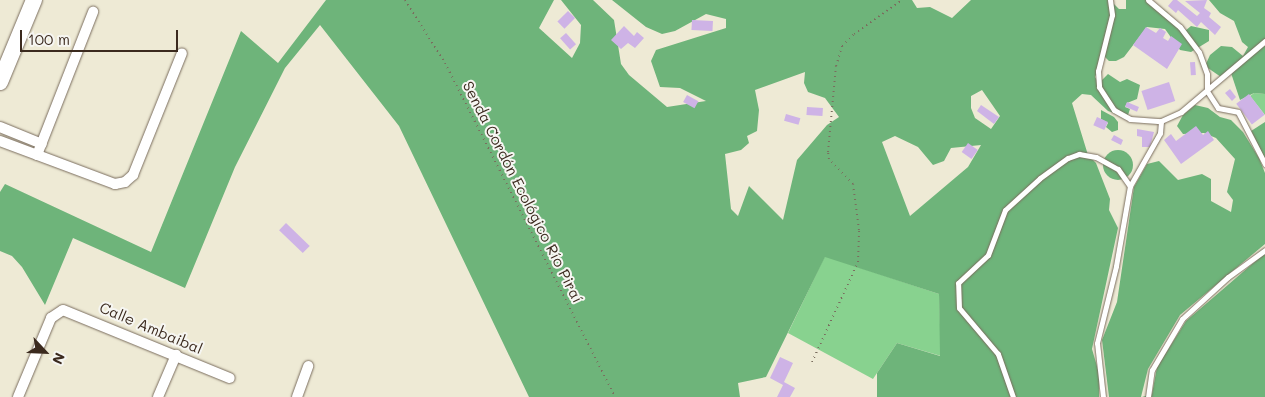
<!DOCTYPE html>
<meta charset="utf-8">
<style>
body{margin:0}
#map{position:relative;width:1265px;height:397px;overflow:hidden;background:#eeead5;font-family:Mali,sans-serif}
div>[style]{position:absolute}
.green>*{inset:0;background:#88d28f}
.forest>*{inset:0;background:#6eb47a}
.round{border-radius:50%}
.building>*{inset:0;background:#ceb3e6;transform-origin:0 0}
.path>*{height:2px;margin-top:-1px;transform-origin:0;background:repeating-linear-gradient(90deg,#7a6d5e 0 1px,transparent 0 5px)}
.roads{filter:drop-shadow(0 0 1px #7a6d5e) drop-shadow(0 0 1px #7a6d5e)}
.lane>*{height:5px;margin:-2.5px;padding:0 2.5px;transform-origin:2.5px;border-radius:2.5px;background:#fff}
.street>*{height:10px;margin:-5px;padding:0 5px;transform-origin:5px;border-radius:5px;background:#fff}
.primary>*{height:16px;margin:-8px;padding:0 8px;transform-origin:8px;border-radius:8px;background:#fff}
span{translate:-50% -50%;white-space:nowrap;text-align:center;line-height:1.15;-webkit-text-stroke:4px #f6f6f2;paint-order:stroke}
.street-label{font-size:15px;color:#3b2a1e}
.north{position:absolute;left:20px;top:327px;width:50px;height:50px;-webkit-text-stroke:4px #f6f6f2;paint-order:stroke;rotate:115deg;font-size:14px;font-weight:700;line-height:20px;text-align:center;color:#3b2a1e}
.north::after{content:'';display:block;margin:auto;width:18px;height:22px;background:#3b2a1e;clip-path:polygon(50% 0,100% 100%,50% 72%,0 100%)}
.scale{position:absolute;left:20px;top:30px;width:158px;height:22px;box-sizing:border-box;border:2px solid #3b2a1e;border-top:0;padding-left:6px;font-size:15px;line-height:18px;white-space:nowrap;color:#3b2a1e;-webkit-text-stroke:4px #f6f6f2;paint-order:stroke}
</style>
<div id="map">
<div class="green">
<i style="clip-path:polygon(1254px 93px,1265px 94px,1265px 115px,1250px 96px)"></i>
<i style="clip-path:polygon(825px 256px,939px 294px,941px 356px,897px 343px,873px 379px,788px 333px)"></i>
</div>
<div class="forest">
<i style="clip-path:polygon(evenodd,326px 0,554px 0,539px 28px,572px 58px,580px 43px,581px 25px,561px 0,593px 0,614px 20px,621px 64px,629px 75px,667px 107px,706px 101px,680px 88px,660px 87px,651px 61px,656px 50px,726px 28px,726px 19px,706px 14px,675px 31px,662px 34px,646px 27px,612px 0,912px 0,917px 8px,930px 7px,952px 18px,971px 0,1110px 0,1119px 9px,1126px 9px,1126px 0,1147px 0,1167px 12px,1172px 21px,1185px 31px,1191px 26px,1209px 30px,1209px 41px,1191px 52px,1180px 50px,1165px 29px,1147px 27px,1124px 57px,1116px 61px,1109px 61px,1104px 56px,1095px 77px,1099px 83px,1108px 74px,1120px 82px,1127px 79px,1140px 85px,1137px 99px,1127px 103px,1125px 107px,1130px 109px,1128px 115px,1126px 117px,1108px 111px,1091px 95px,1082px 94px,1072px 103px,1088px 155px,1096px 163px,1110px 199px,1109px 210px,1118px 228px,1092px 349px,1099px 373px,1099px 397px,877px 397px,877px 373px,897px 343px,940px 356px,939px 294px,825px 257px,766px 377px,738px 383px,740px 397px,529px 397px,399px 126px,320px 25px,285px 68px,235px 167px,185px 288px,73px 238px,45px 305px,22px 267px,12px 256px,0 251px,0 192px,5px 184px,151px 252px,241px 31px,278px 63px,326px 0,805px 72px,804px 83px,808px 92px,825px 98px,839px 117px,827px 125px,797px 160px,783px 220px,749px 186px,738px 216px,731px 209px,725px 154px,741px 150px,749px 143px,747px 136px,757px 131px,759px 110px,755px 90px,805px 72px,326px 0,982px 90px,1000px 116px,991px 129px,975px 118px,971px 108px,971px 96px,982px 90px,326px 0,895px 136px,918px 147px,933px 165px,944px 161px,951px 148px,981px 145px,968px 167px,910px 216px,882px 142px,895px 136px)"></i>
<i style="clip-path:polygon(1209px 0,1265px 0,1265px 94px,1254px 93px,1240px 100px,1230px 70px,1221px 77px,1205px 66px,1210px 55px,1221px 46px,1232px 47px,1243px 56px,1248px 47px,1242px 42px,1234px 21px,1220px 13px)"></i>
<i style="clip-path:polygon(1195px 105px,1208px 108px,1220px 117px,1231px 120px,1243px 132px,1259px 158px,1265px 173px,1265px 244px,1180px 315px,1148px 369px,1141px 397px,1109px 397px,1102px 340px,1117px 302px,1134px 187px,1147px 164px,1159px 161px,1178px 180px,1202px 174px,1211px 179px,1211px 201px,1231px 212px,1233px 200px,1227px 192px,1235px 159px,1216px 138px,1204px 133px,1183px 134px,1177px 126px,1183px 115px)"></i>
<i style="clip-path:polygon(1101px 110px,1114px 117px,1118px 122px,1118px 130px,1112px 132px,1106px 127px,1108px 123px,1101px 119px)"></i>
<i style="clip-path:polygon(1265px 122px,1265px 159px,1251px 131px)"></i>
<i class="round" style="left:1103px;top:150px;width:30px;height:30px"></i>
<i style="clip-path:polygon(1265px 253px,1265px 397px,1142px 397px,1152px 394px,1157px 367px,1186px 321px)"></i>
</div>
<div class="building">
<i style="clip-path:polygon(1173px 0,1177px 0,1197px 16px,1200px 13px,1185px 1px,1207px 0,1204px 8px,1211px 13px,1209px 17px,1221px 27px,1215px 35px,1201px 22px,1197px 27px,1178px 10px,1176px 13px,1168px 6px)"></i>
<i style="left:568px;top:11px;width:10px;height:15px;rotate:45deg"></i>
<i style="left:692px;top:20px;width:21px;height:10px;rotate:3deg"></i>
<i style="clip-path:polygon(624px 26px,634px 36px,637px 32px,644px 38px,635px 48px,628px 43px,621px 49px,611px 40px)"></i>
<i style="clip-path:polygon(1146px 27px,1156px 33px,1160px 28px,1166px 32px,1163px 38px,1168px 41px,1171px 36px,1182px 44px,1167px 69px,1133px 45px)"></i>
<i style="left:566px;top:33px;width:15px;height:8px;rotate:48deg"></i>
<i style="left:1195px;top:62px;width:13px;height:5px;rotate:86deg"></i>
<i style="left:1169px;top:82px;width:20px;height:29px;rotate:72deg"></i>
<i style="clip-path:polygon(1230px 89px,1236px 97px,1232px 101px,1225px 93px)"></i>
<i style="left:1249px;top:94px;width:26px;height:16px;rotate:53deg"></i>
<i style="left:687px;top:95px;width:13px;height:8px;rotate:29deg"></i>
<i style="left:1127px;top:102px;width:13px;height:5px;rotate:23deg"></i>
<i style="clip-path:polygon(981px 105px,999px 117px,994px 124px,977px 111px)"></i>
<i style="left:807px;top:107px;width:16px;height:8px;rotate:4deg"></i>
<i style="left:786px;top:114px;width:15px;height:7px;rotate:16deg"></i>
<i style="left:1097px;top:117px;width:12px;height:9px;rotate:24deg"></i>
<i style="clip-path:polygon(1196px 126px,1203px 135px,1208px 131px,1214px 140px,1181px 164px,1164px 140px,1171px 134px,1176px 141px)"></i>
<i style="clip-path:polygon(1137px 129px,1154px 132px,1150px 147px,1142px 147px,1142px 137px,1137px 136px)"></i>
<i style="clip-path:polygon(1114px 135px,1123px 140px,1121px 145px,1111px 140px)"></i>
<i style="left:968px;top:143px;width:12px;height:11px;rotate:35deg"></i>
<i style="left:286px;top:223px;width:33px;height:10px;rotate:44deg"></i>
<i style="clip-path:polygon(780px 357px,793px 363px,784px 382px,795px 388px,790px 397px,777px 397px,783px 385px,770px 378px)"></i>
</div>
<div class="path">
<i style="left:405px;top:0;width:75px;rotate:57.6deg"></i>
<i style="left:445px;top:63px;width:375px;rotate:63deg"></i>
<i style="left:812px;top:362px;width:110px;rotate:-65.3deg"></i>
<i style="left:858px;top:262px;width:32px;rotate:-88deg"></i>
<i style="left:859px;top:230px;width:46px;rotate:-97.4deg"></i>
<i style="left:853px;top:184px;width:35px;rotate:-134deg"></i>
<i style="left:829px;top:159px;width:7px;rotate:-98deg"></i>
<i style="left:828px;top:152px;width:86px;rotate:-84.7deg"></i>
<i style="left:836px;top:66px;width:21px;rotate:-73deg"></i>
<i style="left:842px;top:46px;width:17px;rotate:-45deg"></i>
<i style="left:854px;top:34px;width:59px;rotate:-35.3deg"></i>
</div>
<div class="roads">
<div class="lane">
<i style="left:1110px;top:0;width:15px;rotate:82deg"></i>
<i style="left:1112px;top:15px;width:58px;rotate:104deg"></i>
<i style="left:1098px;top:71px;width:16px;rotate:86deg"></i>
<i style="left:1099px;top:87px;width:27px;rotate:57deg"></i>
<i style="left:1114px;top:110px;width:18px;rotate:29deg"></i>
<i style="left:1130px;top:119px;width:31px;rotate:4deg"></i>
<i style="left:1161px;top:121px;width:22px;rotate:-24deg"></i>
<i style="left:1181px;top:112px;width:110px;rotate:-40.2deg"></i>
<i style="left:1148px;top:0;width:42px;rotate:40.2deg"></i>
<i style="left:1180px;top:27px;width:31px;rotate:53deg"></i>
<i style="left:1199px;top:52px;width:23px;rotate:70deg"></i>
<i style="left:1207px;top:74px;width:17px;rotate:90deg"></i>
<i style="left:1207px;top:91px;width:20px;rotate:57deg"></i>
<i style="left:1218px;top:108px;width:20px;rotate:11deg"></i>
<i style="left:1238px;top:112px;width:59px;rotate:62.6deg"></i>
<i style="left:1013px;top:397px;width:46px;rotate:-109.2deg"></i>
<i style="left:998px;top:354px;width:60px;rotate:-130.3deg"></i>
<i style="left:959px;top:308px;width:25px;rotate:-92deg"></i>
<i style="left:958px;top:283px;width:41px;rotate:-43deg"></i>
<i style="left:988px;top:255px;width:48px;rotate:-69.3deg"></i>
<i style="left:1005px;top:210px;width:47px;rotate:-42.4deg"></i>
<i style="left:1040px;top:178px;width:34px;rotate:-36deg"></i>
<i style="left:1068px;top:158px;width:12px;rotate:-20deg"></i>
<i style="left:1079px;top:154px;width:17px;rotate:10deg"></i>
<i style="left:1096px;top:157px;width:25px;rotate:29deg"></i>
<i style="left:1118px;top:169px;width:21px;rotate:55deg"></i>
<i style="left:1103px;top:397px;width:54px;rotate:-96.3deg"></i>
<i style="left:1097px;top:343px;width:79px;rotate:-76.1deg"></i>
<i style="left:1116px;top:266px;width:81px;rotate:-80.1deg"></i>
<i style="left:1130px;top:186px;width:61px;rotate:-60.5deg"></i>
<i style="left:1160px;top:133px;width:12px;rotate:-85deg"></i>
<i style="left:1148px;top:397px;width:27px;rotate:-82deg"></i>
<i style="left:1152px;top:370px;width:59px;rotate:-59.5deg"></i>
<i style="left:1182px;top:319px;width:62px;rotate:-42.4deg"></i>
<i style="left:1228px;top:277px;width:46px;rotate:-36.1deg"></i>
</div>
<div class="street">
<i style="left:0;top:127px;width:45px;rotate:22deg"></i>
<i style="left:0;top:141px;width:123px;rotate:20.5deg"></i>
<i style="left:115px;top:184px;width:10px;rotate:-11deg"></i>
<i style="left:125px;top:182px;width:11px;rotate:-41deg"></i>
<i style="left:133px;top:175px;width:131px;rotate:-68.1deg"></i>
<i style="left:37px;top:155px;width:154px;rotate:-68.6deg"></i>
<i style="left:18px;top:397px;width:86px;rotate:-67.3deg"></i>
<i style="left:51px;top:318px;width:14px;rotate:-34deg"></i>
<i style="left:63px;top:310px;width:180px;rotate:22.2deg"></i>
<i style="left:158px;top:397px;width:46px;rotate:-66.8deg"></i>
<i style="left:297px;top:397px;width:33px;rotate:-70deg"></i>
</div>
<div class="primary">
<i style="left:0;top:82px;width:89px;rotate:-67.5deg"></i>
</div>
</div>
<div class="street-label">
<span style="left:523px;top:192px;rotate:63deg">Senda Cordón Ecológico Río Piraí</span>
<span style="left:151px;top:328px;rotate:23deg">Calle Ambaibal</span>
</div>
<div class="north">N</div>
<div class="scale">100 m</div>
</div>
